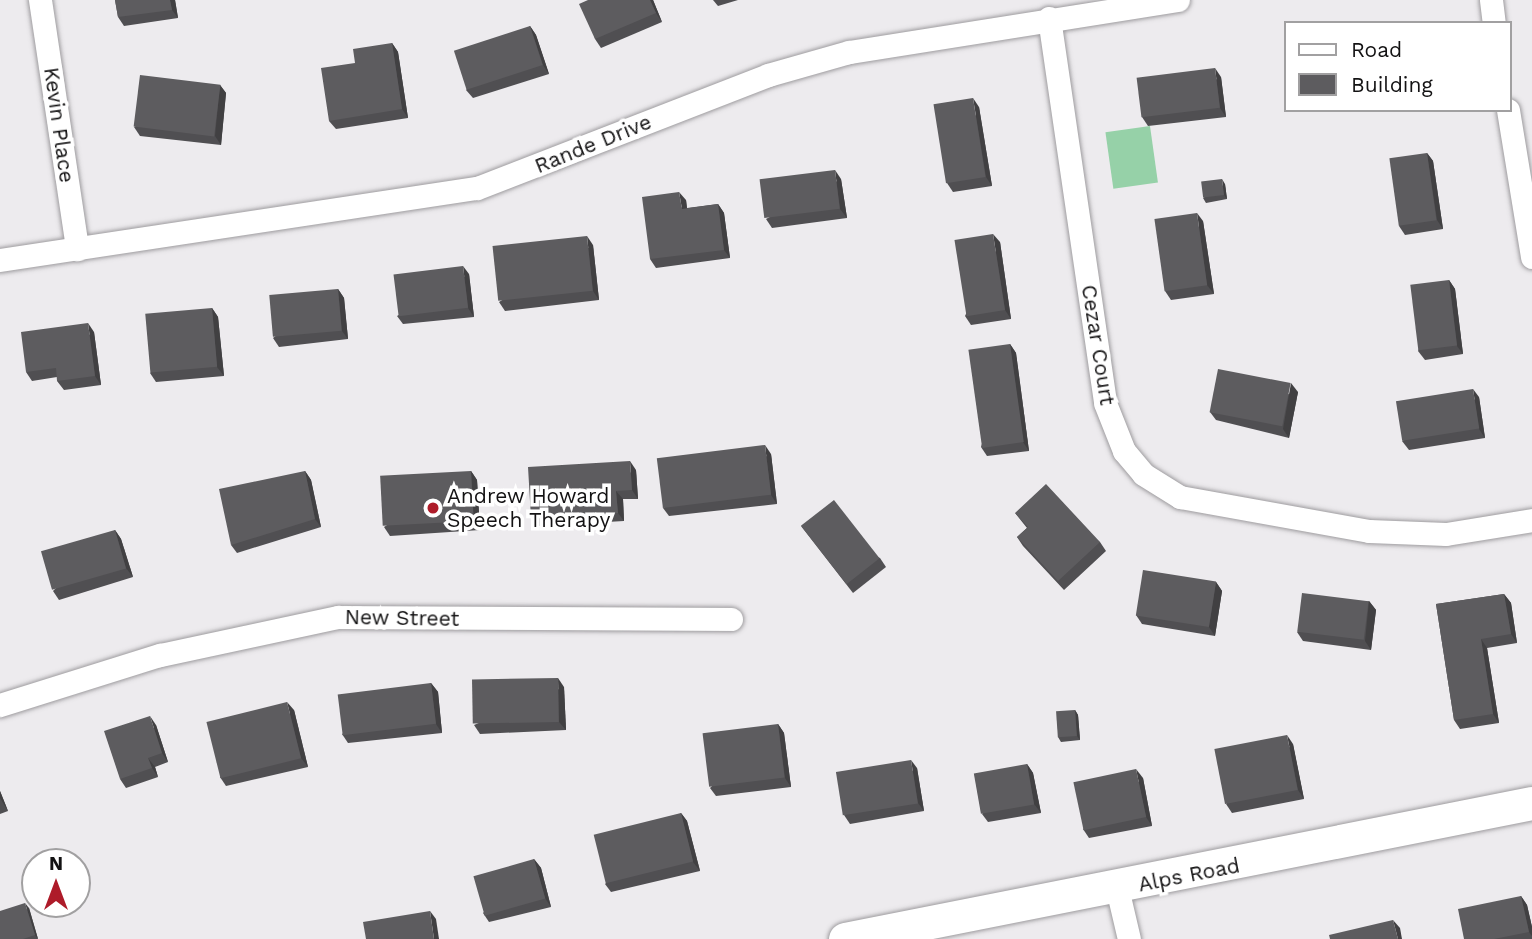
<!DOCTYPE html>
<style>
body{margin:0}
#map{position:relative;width:1532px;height:939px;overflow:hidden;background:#edebee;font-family:"Work Sans",sans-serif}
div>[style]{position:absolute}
.green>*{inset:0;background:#96d1a8;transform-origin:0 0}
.roads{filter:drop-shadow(0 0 2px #9e9c9f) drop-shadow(0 0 2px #9e9c9f)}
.street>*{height:23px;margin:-11.5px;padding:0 11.5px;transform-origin:11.5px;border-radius:11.5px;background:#fff}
.secondary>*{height:33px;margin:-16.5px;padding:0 16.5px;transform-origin:16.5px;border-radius:16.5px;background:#fff}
.wall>*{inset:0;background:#504f52}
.shaded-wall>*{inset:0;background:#414042}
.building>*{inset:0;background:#5d5c5f;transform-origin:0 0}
.dots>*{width:19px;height:19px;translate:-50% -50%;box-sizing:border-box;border:4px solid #fff;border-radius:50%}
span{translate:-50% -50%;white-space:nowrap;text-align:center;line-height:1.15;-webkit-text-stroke:7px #fff;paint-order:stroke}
.street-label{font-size:21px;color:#131213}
.poi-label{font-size:21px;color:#131213}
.left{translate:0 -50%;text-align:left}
.legend{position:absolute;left:1284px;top:21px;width:228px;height:91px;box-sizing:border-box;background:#fff;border:2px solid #a1a0a1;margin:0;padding:9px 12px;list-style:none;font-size:21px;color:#131213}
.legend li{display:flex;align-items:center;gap:14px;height:35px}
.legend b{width:35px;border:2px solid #a1a0a1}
.north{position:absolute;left:21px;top:848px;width:70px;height:70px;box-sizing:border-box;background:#fff;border:2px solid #a1a0a1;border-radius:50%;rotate:0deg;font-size:19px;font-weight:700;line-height:28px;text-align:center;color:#131213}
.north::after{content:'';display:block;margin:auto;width:24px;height:32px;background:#ae1b29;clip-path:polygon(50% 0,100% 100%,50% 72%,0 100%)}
</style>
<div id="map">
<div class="green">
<i style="left:1150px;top:126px;width:57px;height:45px;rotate:82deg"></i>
</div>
<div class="roads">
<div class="street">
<i style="left:40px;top:0;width:252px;rotate:81.5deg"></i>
<i style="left:1491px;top:0;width:23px;rotate:83deg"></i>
<i style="left:1049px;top:18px;width:389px;rotate:81.7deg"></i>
<i style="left:1105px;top:403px;width:52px;rotate:68.4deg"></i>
<i style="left:1124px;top:451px;width:30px;rotate:50deg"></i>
<i style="left:1143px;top:474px;width:44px;rotate:31.9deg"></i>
<i style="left:1180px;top:497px;width:192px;rotate:10.2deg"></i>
<i style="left:1369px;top:531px;width:77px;rotate:2.2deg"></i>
<i style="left:1446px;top:534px;width:87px;rotate:-9.2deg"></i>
<i style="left:1508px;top:110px;width:149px;rotate:80.7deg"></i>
<i style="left:0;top:260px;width:482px;rotate:-8.6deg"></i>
<i style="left:477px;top:188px;width:312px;rotate:-21.2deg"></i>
<i style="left:768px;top:75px;width:84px;rotate:-15.9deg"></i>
<i style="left:849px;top:52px;width:333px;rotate:-9deg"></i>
<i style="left:0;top:705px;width:168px;rotate:-17.4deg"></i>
<i style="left:160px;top:655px;width:182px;rotate:-12.1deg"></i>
<i style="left:338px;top:617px;width:393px;rotate:0.3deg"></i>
<i style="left:1117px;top:888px;width:52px;rotate:76.8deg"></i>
</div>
<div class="secondary">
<i style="left:845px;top:939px;width:700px;rotate:-11.2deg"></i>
</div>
</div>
<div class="wall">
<i style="clip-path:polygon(115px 0,175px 0,178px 18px,124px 26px,118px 17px)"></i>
<i style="clip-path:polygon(588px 0,653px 0,662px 22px,601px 48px,595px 39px)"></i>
<i style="clip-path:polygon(713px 0,738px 0,718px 6px)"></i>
<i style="clip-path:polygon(530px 26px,536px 35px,549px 74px,473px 98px,466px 90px)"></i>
<i style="clip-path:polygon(392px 43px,398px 52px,408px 118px,336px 129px,329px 121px)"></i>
<i style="clip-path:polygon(1221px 77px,1226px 117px,1148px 126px,1142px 117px)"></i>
<i style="clip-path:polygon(220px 85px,226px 93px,221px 145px,140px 136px,134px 127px)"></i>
<i style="clip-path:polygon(979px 107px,992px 186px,953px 192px,947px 183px)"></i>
<i style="clip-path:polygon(1427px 153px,1433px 161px,1443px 229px,1405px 235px,1399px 226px)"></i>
<i style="clip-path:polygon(841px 179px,847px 218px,772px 228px,766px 219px)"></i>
<i style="clip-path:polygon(1225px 184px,1227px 199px,1206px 203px,1203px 198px)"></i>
<i style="clip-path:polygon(686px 200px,687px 208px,718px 204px,724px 213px,730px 258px,656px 268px,650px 259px)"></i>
<i style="clip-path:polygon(1203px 221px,1214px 294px,1171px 300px,1165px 291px)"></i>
<i style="clip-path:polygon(1000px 242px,1011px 319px,971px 325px,965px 316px)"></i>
<i style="clip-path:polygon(593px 245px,599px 300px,505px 311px,499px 302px)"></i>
<i style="clip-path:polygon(469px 274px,474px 317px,403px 324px,397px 316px)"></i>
<i style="clip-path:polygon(1449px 280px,1455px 289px,1463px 354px,1425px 360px,1418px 351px)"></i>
<i style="clip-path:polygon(338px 289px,344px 298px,348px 339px,279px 347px,273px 338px)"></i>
<i style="clip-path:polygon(212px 308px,218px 317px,224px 376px,156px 382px,150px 373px)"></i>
<i style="clip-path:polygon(94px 332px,101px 385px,64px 390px,57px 381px,57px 377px,32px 381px,26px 372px)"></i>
<i style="clip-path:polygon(1010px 344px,1016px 353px,1029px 451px,987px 456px,981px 447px)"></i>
<i style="clip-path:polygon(1298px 392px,1289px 438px,1216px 420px,1210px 412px)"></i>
<i style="clip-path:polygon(1479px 397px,1485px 438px,1409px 450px,1402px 441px)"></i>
<i style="clip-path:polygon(771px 454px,777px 504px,669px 516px,663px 508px)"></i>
<i style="clip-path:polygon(636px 470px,638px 499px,623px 499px,624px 521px,537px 526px,531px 518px)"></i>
<i style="clip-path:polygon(305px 471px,311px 480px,321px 527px,237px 553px,231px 545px)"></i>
<i style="clip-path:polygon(471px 471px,477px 480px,480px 530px,390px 536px,384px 527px)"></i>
<i style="clip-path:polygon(1015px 513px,1100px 542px,1106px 551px,1064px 590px,1023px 546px,1017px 537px,1027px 528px)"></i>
<i style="clip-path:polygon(801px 526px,880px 558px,886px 567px,853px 593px)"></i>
<i style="clip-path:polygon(115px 530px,121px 539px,133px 577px,59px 600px,53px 591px)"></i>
<i style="clip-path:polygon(1216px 582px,1222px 591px,1215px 636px,1142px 624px,1136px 615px)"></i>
<i style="clip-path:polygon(1504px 594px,1511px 603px,1517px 643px,1487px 648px,1499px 723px,1460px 729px,1454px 720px,1436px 604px)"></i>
<i style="clip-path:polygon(1369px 601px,1376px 610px,1371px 650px,1303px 641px,1297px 632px)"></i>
<i style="clip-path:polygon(431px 683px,438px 692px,442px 733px,348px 743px,342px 734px)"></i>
<i style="clip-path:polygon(564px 687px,566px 730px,480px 734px,474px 725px)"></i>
<i style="clip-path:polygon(294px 710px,308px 767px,226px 786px,220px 777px)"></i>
<i style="clip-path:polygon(1075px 710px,1078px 715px,1080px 740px,1061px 742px,1058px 737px)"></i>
<i style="clip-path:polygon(778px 724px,784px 733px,791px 787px,716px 796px,710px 788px)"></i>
<i style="clip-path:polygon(156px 725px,168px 762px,155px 767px,158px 777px,126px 788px,120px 779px)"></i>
<i style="clip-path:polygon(1293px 744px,1304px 799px,1232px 813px,1226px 804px)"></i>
<i style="clip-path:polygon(1027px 764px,1033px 773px,1041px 813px,988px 822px,982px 814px)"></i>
<i style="clip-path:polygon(917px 768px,924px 811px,850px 824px,844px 815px)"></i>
<i style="clip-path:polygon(1143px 778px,1152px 826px,1089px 838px,1083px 829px)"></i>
<i style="clip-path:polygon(0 791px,8px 811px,0 814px)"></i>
<i style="clip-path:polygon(681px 813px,687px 821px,700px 871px,611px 892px,605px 884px)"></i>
<i style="clip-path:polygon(534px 859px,541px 868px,551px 907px,489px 922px,483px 913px)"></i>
<i style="clip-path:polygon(1521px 896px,1527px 905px,1532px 927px,1532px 939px,1464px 939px)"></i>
<i style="clip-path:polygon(29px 908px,38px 939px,0 939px)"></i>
</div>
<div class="shaded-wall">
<i style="clip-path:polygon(170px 0,175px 0,178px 18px,172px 10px)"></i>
<i style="clip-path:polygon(650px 0,653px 0,662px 22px,656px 13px)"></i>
<i style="clip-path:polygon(530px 26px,536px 35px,549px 74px,543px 65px)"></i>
<i style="clip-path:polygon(392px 43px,398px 52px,408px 118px,402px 109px)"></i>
<i style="clip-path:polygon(1215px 68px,1221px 77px,1226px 117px,1220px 108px)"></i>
<i style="clip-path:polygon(220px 85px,226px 93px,221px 145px,215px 136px)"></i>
<i style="clip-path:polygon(973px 98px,979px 107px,992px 186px,986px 177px)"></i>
<i style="clip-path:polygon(1427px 153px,1433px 161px,1443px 229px,1437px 220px)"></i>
<i style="clip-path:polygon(835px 170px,841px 179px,847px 218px,840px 209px)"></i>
<i style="clip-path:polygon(1222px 179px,1225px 184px,1227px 199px,1224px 195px)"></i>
<i style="clip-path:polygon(679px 192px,686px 200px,688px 218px,682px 209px)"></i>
<i style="clip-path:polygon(718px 204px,724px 213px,730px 258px,724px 250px)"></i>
<i style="clip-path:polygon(1197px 213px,1203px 221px,1214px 294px,1207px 285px)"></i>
<i style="clip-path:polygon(993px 234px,1000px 242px,1011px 319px,1005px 310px)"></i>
<i style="clip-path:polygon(587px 236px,593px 245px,599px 300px,593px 291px)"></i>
<i style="clip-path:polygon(463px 266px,469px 274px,474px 317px,468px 308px)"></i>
<i style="clip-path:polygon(1449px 280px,1455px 289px,1463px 354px,1457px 346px)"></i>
<i style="clip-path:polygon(338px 289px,344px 298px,348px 339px,342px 331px)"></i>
<i style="clip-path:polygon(212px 308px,218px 317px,224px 376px,217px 367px)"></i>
<i style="clip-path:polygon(88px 323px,94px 332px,101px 385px,95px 376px)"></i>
<i style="clip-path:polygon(1010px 344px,1016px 353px,1029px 451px,1023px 442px)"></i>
<i style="clip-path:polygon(1291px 383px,1298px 392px,1289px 438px,1283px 429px)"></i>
<i style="clip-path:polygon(1473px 389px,1479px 397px,1485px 438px,1479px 429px)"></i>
<i style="clip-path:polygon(765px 445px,771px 454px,777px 504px,771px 495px)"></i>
<i style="clip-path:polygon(630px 461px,636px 470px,638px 499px,632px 490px)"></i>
<i style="clip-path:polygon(305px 471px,311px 480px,321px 527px,315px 519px)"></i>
<i style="clip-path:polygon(471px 471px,477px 480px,480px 530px,474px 521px)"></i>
<i style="clip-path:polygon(616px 491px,623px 499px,624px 521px,618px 513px)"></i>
<i style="clip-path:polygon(115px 530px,121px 539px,133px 577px,126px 568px)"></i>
<i style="clip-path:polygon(1216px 582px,1222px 591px,1215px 636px,1209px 627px)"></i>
<i style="clip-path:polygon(1504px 594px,1511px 603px,1517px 643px,1511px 634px)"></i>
<i style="clip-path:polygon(1369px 601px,1376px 610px,1371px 650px,1365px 641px)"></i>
<i style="clip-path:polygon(1481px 639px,1487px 648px,1499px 723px,1493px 714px)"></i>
<i style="clip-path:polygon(558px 678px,564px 687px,566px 730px,559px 722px)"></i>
<i style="clip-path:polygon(431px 683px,438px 692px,442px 733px,436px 724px)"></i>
<i style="clip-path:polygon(287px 702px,294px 710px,308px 767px,301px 758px)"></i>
<i style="clip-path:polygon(1075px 710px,1078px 715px,1080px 740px,1077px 736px)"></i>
<i style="clip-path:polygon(150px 716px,156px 725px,168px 762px,162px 753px)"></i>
<i style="clip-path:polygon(778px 724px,784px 733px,791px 787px,785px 778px)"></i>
<i style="clip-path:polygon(1287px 735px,1293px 744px,1304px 799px,1298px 790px)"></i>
<i style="clip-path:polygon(148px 758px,155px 767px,158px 777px,152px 768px)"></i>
<i style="clip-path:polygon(911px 760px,917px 768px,924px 811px,918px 803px)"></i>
<i style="clip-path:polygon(1027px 764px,1033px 773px,1041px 813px,1034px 804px)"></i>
<i style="clip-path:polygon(1136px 769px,1143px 778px,1152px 826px,1146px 817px)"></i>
<i style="clip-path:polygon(0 791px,8px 811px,0 798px)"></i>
<i style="clip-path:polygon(681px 813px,687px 821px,700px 871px,693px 862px)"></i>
<i style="clip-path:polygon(534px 859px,541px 868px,551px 907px,545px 898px)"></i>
<i style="clip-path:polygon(1521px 896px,1527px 905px,1532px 927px,1532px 936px,1529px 932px)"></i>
<i style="clip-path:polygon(25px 903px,29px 908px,38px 939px,35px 935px)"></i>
<i style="clip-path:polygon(430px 911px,436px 919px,439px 939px,434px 939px)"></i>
<i style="clip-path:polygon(1393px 920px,1400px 928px,1402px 939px,1398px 939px)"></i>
</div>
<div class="building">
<i style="clip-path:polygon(115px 0,170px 0,172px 10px,118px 17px)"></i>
<i style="clip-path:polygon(588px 0,650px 0,656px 13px,595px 39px,579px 4px)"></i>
<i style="left:530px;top:26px;width:41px;height:80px;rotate:72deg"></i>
<i style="clip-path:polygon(392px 43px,402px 109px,329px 121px,321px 68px,355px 63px,353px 49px)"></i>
<i style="left:1215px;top:68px;width:40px;height:79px;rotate:83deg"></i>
<i style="left:140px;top:75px;width:81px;height:52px;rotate:7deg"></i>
<i style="left:973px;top:98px;width:80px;height:40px;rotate:81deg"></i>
<i style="left:1427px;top:153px;width:68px;height:38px;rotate:82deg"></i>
<i style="left:835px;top:170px;width:39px;height:76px;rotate:83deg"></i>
<i style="left:1222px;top:179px;width:16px;height:21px;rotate:83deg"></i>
<i style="clip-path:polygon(679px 192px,682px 209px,718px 204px,724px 250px,650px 259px,642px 197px)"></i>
<i style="left:1197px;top:213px;width:73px;height:43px;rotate:82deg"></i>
<i style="left:993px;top:234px;width:77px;height:39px;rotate:81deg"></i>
<i style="left:587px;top:236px;width:55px;height:95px;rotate:84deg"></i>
<i style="left:463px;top:266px;width:42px;height:70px;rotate:83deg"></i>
<i style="left:1449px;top:280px;width:66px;height:39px;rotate:83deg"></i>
<i style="left:338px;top:289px;width:42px;height:69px;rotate:85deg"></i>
<i style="left:212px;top:308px;width:59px;height:67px;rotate:85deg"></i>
<i style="clip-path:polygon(88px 323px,95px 376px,57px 381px,56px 368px,26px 372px,21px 332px)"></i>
<i style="left:1010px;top:344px;width:99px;height:42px;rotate:82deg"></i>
<i style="left:1218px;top:369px;width:74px;height:44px;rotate:11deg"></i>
<i style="left:1473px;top:389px;width:40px;height:78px;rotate:81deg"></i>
<i style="left:765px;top:445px;width:50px;height:109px;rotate:83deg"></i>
<i style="clip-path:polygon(630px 461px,632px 490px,616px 491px,618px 513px,531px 518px,528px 467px)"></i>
<i style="clip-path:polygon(305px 471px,315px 519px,231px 545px,219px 489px)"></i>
<i style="left:471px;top:471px;width:50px;height:91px;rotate:87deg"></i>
<i style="clip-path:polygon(1046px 484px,1100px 542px,1058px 581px,1017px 537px,1028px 527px,1015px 513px)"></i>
<i style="left:834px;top:500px;width:74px;height:42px;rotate:52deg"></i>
<i style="left:115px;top:530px;width:40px;height:77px;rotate:74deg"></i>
<i style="left:1143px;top:570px;width:74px;height:46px;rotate:9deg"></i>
<i style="left:1302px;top:593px;width:67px;height:39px;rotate:7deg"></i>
<i style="clip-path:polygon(1504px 594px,1511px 634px,1481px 639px,1493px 714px,1454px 720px,1436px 604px)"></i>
<i style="left:558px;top:678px;width:44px;height:86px;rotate:89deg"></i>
<i style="left:431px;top:683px;width:41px;height:94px;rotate:83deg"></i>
<i style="left:287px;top:702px;width:58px;height:83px;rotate:76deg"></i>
<i style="left:1075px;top:710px;width:26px;height:19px;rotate:86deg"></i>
<i style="clip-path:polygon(150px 716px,162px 753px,148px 758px,152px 768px,120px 779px,104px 731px)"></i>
<i style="left:778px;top:724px;width:54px;height:76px;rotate:83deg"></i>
<i style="left:1287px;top:735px;width:56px;height:74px;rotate:79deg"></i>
<i style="left:911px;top:760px;width:44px;height:76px;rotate:81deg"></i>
<i style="left:1027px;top:764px;width:41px;height:54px;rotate:80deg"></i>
<i style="left:1136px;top:769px;width:49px;height:64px;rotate:78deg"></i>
<i style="left:681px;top:813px;width:50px;height:90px;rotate:76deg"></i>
<i style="left:534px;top:859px;width:41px;height:63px;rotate:74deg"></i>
<i style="clip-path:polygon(1521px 896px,1529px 932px,1494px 939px,1464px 939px,1458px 909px)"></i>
<i style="clip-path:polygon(25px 903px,35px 935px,23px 939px,0 939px,0 911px)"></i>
<i style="clip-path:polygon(430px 911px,434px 939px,366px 939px,363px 922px)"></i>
<i style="clip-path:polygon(1393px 920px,1398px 939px,1330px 939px,1329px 935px)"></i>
</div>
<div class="dots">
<i style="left:433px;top:508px;background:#ae1b29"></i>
</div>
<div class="street-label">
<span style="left:59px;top:125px;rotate:82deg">Kevin Place</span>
<span style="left:593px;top:144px;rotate:-22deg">Rande Drive</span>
<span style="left:1098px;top:345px;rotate:81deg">Cezar Court</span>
<span style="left:402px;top:618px;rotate:1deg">New Street</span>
<span style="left:1189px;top:875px;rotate:-11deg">Alps Road</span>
</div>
<div class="poi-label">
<span class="left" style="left:447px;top:508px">Andrew Howard<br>Speech Therapy</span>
</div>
<ul class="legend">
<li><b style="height:9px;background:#fff"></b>Road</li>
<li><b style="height:19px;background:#5d5c5f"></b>Building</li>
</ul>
<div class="north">N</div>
</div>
